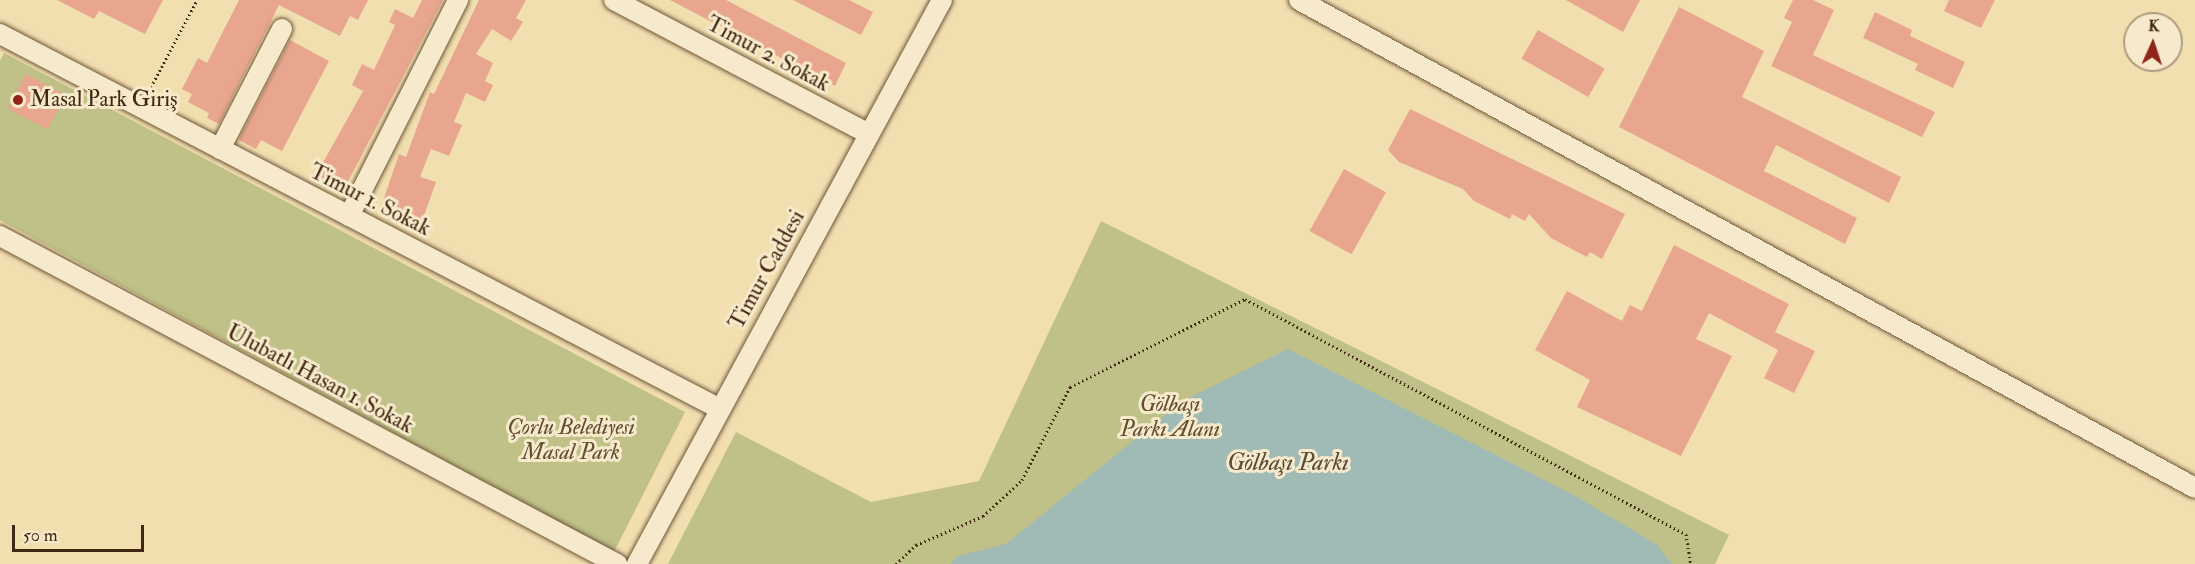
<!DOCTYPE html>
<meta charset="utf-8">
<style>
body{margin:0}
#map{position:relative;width:2195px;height:564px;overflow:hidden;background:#f2dfb0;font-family:"IM FELL Double Pica",serif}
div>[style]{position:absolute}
.green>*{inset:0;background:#bfc188}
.water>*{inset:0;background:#a0bab6}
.building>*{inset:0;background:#e9a68e;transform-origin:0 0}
.path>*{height:3px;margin-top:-1.5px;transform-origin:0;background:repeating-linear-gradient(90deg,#422811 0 1.5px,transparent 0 4.5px)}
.roads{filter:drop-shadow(0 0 2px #6e5639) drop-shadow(0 0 2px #6e5639)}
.minor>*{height:20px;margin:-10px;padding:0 10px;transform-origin:10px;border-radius:10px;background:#f7eacc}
.dots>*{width:16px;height:16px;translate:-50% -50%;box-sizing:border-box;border:3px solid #f7eacc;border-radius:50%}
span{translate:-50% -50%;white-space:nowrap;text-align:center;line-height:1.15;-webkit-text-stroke:6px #f7eacc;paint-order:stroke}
.street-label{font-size:22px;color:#422811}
.poi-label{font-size:22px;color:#422811}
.left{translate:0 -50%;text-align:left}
.park-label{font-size:22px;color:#614e2f;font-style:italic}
.water-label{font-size:24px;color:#5a4c3a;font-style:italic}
.north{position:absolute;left:2123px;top:12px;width:60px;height:60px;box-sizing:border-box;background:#f7eacc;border:2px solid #af9c81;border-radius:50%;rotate:3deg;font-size:16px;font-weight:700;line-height:24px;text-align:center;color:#422811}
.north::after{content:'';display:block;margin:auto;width:21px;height:27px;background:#8f2418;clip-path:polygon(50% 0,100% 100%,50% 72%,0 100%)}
.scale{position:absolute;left:12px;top:525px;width:132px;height:27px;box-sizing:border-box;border:3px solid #422811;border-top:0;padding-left:8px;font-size:18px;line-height:21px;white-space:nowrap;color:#422811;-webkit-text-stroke:4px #f7eacc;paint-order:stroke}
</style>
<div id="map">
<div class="green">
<i style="clip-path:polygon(4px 53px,685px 412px,614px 552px,0 220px,0 61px)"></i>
<i style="clip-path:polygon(1101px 221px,1729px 535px,1715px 564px,668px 564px,736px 432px,871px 502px,979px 481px)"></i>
</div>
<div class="water">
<i style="clip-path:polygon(1288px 349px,1570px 493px,1656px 544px,1672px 564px,950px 564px,958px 556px,1006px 544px,1181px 402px)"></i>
</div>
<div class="building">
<i style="clip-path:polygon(57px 0,163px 0,145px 34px,99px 11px,94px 19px)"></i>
<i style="clip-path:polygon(239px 0,368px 0,358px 20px,350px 16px,340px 36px,279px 5px,219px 124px,207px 118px,209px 113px,188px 102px,192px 94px,182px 89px,198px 58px,207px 63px)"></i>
<i style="clip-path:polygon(422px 0,443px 0,344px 189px,316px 175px,363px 91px,352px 85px,362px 64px,374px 70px,395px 25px,389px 22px,395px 9px,413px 18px)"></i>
<i style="clip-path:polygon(479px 0,526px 0,516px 18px,523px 22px,511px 41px,492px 29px,476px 54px,493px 63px,485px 81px,493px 85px,485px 102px,466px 93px,454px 122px,462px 125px,449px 156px,431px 149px,420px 177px,436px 182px,421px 224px,380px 210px,399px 154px,406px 157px,430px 92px,434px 94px)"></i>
<i style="clip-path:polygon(670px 0,726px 0,846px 63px,835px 86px)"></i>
<i style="clip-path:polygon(793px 0,849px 0,873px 12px,861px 35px)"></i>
<i style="clip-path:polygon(1566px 0,1640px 0,1623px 32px)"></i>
<i style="clip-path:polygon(1793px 0,1813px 0,1834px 10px,1813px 55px,1935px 112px,1922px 137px,1771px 66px,1792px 22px,1784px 18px)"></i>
<i style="clip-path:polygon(1949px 0,1995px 0,1981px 28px,1944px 11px)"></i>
<i style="clip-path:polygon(1679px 7px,1764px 51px,1742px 97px,1901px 177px,1889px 203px,1776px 145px,1764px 171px,1857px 218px,1845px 244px,1619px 127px)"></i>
<i style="clip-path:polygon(1875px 12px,1912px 30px,1910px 36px,1965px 62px,1953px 88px,1915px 70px,1918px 64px,1863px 38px)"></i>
<i style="left:1538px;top:30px;width:77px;height:33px;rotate:30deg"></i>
<i style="clip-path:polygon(290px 40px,329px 61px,282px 151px,261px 140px,256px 149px,239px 140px,241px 135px)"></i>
<i style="left:26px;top:74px;width:45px;height:39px;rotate:28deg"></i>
<i style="clip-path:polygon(1410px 109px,1625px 214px,1602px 259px,1590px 252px,1587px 257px,1551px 238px,1529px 214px,1525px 221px,1512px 214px,1510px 219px,1474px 201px,1463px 189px,1399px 162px,1388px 150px)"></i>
<i style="left:1344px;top:169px;width:48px;height:71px;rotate:29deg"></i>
<i style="clip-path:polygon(1674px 245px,1789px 304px,1775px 332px,1815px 351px,1794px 393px,1764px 378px,1778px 350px,1709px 313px,1696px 339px,1732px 356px,1681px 456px,1577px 407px,1590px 380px,1535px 350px,1567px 291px,1622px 321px,1630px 305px,1642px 311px)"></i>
</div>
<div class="path">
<i style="left:149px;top:91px;width:103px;rotate:-62.2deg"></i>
<i style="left:896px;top:564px;width:28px;rotate:-44deg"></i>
<i style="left:916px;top:545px;width:73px;rotate:-23.4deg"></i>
<i style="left:983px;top:516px;width:53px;rotate:-42.7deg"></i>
<i style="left:1022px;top:480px;width:105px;rotate:-62.7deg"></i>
<i style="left:1070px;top:387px;width:196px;rotate:-26.7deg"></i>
<i style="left:1245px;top:299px;width:500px;rotate:28.1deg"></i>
<i style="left:1686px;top:534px;width:30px;rotate:81deg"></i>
</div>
<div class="roads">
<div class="minor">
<i style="left:614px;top:0;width:288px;rotate:27.7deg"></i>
<i style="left:1299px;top:0;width:1020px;rotate:28.57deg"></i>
<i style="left:0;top:34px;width:810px;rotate:27.51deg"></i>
<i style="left:220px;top:149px;width:135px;rotate:-62.7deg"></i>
<i style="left:349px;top:216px;width:242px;rotate:-63.2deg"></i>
<i style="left:0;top:236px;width:699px;rotate:28deg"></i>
<i style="left:637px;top:564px;width:641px;rotate:-61.6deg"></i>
</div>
</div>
<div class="dots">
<i style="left:18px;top:100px;background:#8f2418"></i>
</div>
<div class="street-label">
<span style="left:768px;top:54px;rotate:28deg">Timur 2. Sokak</span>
<span style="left:370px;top:200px;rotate:27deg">Timur 1. Sokak</span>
<span style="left:767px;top:270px;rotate:-61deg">Timur Caddesi</span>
<span style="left:320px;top:379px;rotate:28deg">Ulubatlı Hasan 1. Sokak</span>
</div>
<div class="poi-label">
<span class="left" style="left:30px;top:100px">Masal Park Giriş</span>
</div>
<div class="park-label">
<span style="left:1170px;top:417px">Gölbaşı<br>Parkı Alanı</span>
<span style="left:571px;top:440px">Çorlu Belediyesi<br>Masal Park</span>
</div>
<div class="water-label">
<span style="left:1288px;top:463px">Gölbaşı Parkı</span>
</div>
<div class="north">K</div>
<div class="scale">50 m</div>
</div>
